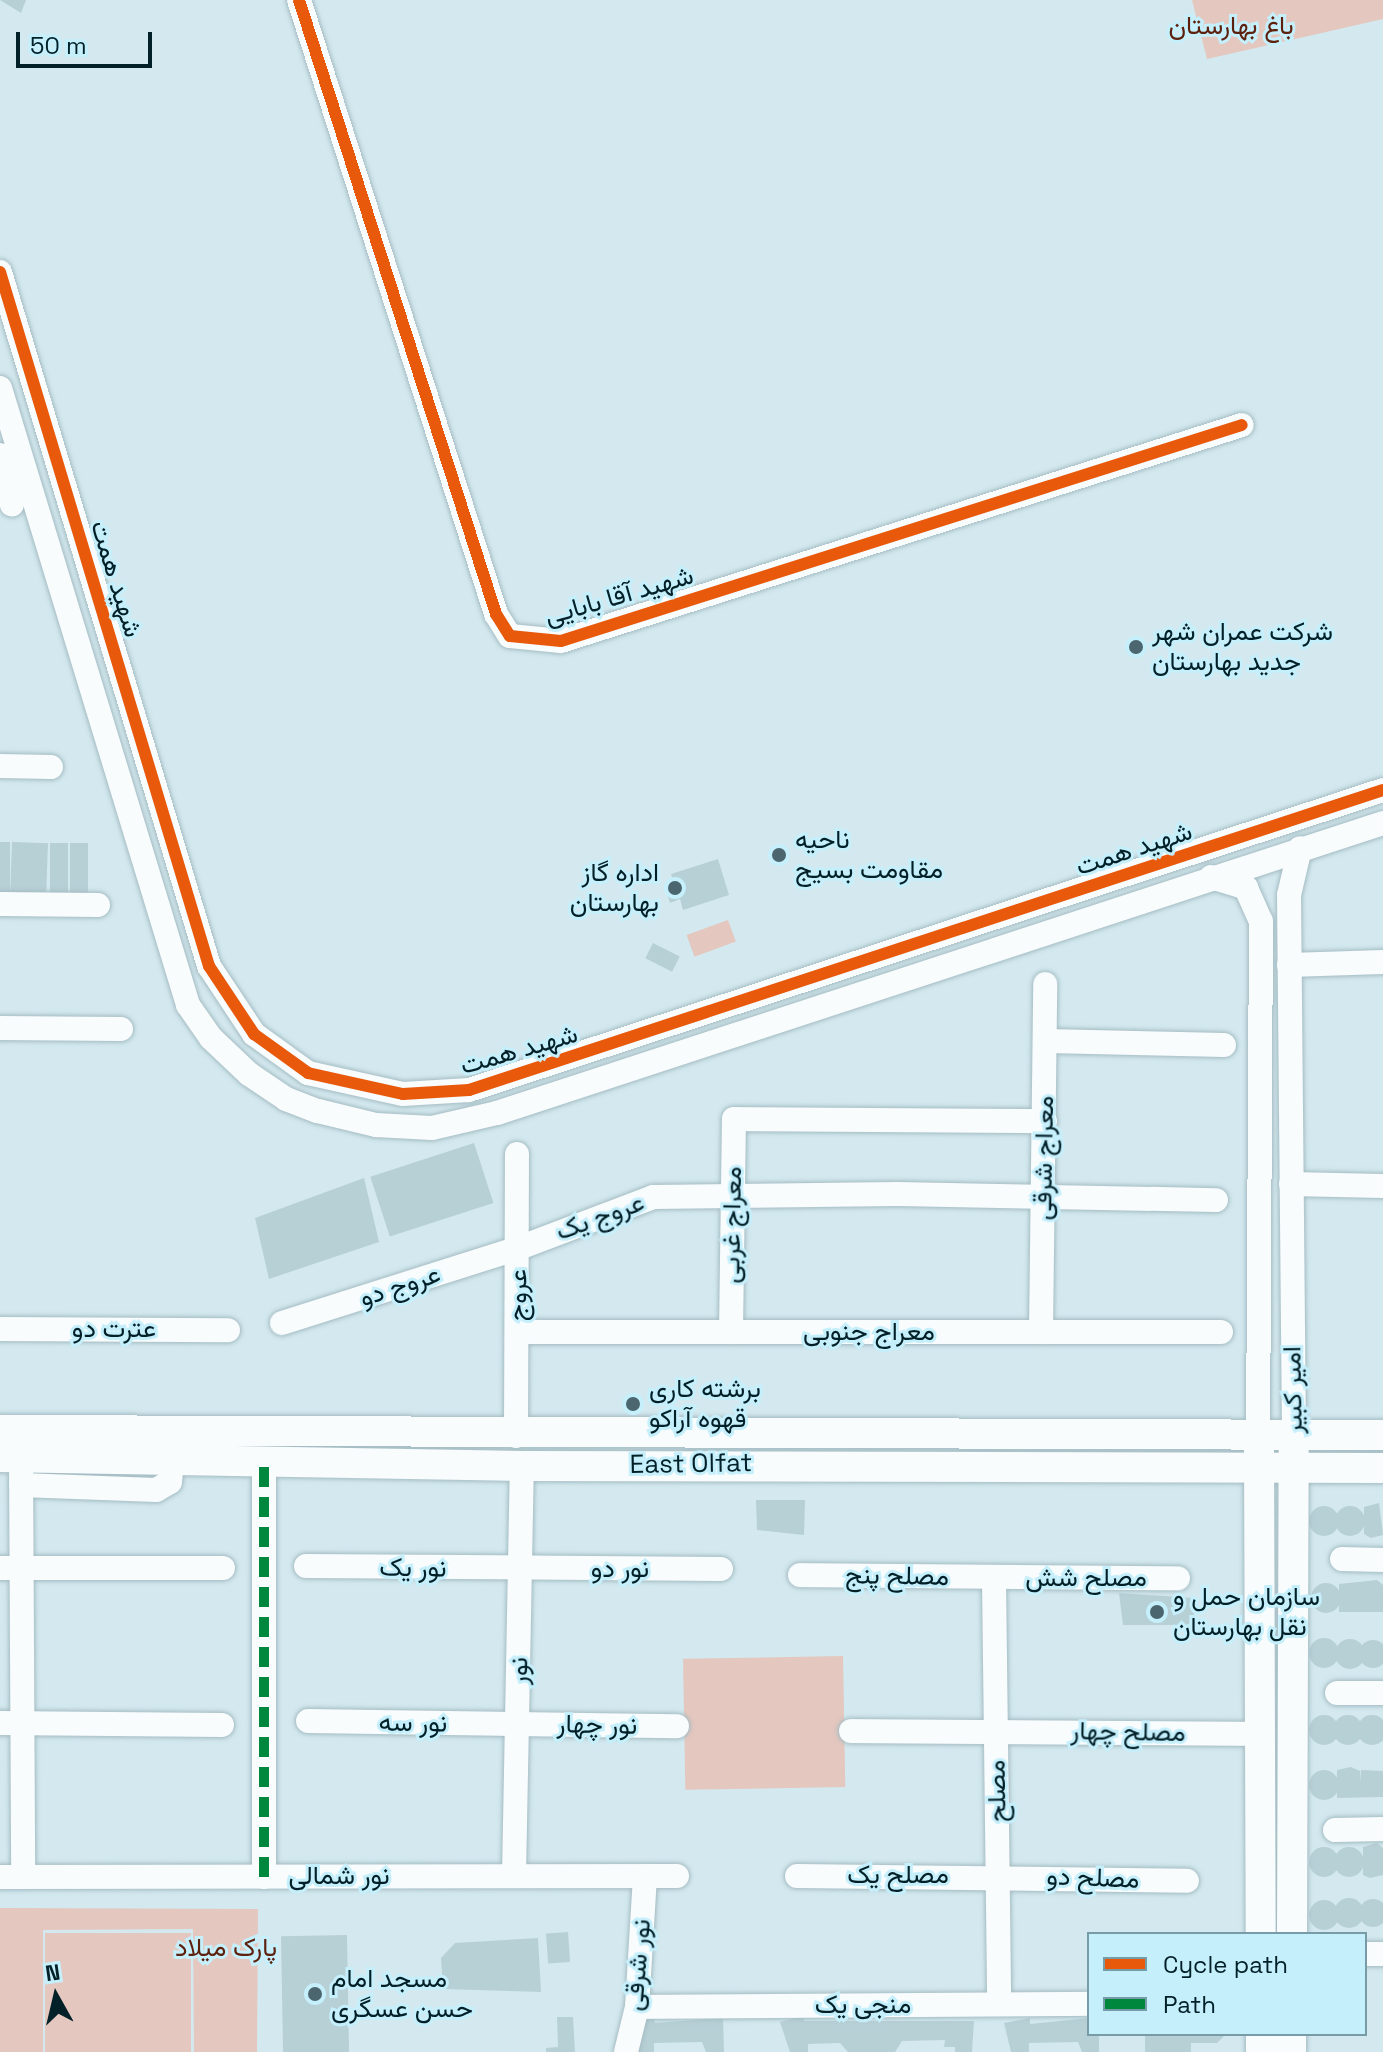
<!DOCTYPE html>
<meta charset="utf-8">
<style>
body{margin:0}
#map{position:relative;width:1383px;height:2052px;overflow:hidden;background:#d3e9ef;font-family:"Space Grotesk",Vazirmatn,sans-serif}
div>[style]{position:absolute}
.green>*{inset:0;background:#e4c7be;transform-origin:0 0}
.building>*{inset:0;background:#b7d0d6;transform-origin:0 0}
.round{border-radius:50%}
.roads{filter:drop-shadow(0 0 2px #a5bcc3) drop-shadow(0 0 2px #a5bcc3)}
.minor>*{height:24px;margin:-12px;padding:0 12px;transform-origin:12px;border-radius:12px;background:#f8fcfd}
.major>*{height:30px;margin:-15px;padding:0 15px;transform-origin:15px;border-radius:15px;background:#f8fcfd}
.quiet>*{height:10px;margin-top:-5px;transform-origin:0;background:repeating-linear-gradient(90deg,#00873e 0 20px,transparent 0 30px)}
.cycleway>*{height:12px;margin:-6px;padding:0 6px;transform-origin:6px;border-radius:6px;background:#e8590c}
.dots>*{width:22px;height:22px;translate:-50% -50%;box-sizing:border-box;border:4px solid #c6effc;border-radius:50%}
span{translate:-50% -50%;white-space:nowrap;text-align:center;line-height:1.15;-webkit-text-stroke:6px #c6effc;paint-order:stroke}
.park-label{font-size:26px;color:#5d210d}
.street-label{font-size:26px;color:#022028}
.poi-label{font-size:26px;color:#022028}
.left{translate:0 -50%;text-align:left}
.right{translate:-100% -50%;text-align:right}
.legend{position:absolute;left:1087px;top:1932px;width:280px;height:104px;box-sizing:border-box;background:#c6effc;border:2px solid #789ca7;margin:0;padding:10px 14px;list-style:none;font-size:24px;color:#022028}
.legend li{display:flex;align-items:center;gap:16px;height:40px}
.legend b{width:40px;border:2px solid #789ca7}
.north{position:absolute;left:16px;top:1956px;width:80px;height:80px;-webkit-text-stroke:6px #c6effc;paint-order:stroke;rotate:352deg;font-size:22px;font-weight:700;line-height:32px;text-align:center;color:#022028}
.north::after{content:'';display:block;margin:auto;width:28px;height:36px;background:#022028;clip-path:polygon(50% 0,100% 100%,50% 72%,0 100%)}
.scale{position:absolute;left:16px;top:32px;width:136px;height:36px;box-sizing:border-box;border:4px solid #022028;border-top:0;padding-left:10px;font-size:24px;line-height:28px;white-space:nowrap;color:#022028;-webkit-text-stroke:6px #c6effc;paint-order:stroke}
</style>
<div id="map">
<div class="green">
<i style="clip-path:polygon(1192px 0,1383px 0,1383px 19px,1207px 59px)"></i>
<i style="left:728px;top:920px;width:23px;height:44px;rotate:70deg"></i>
<i style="left:843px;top:1656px;width:131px;height:160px;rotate:89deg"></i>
<i style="clip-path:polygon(0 1908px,258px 1909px,257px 2052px,194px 2052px,193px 1929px,43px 1930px,43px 2052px,0 2052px)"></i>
<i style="left:191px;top:1933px;width:119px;height:146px;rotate:90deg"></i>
</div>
<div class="building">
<i style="clip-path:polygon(0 0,26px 0,21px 13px)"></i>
<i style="left:10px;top:842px;width:52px;height:10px;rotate:90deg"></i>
<i style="left:12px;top:842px;width:36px;height:52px;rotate:2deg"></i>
<i style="left:50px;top:843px;width:18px;height:52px"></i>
<i style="left:70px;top:843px;width:18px;height:51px"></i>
<i style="clip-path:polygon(718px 859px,729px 895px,683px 910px,680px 899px,670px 903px,665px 887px,674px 884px,671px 874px)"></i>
<i style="left:653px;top:943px;width:30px;height:17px;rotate:27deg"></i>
<i style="left:474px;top:1143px;width:63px;height:109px;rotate:72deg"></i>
<i style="clip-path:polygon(364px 1178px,379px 1242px,269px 1279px,255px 1218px)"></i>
<i style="clip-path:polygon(756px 1500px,805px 1500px,804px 1535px,757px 1530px)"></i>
<i style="clip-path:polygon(1379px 1503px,1383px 1535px,1371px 1538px,1364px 1534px,1364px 1507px)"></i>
<i class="round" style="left:1335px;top:1506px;width:30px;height:30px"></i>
<i class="round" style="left:1309px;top:1506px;width:30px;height:30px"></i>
<i style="clip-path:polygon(1377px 1580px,1383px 1585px,1383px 1612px,1339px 1612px,1339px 1584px)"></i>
<i class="round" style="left:1311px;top:1583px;width:30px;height:30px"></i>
<i style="clip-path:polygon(1119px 1593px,1194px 1598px,1194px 1625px,1123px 1625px)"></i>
<i class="round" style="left:1309px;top:1638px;width:30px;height:30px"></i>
<i class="round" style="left:1335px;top:1639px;width:30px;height:30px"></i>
<i class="round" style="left:1359px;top:1640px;width:28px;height:28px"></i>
<i class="round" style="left:1309px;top:1715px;width:30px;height:30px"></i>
<i class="round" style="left:1333px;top:1715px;width:30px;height:30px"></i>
<i class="round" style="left:1357px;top:1715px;width:30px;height:30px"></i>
<i style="clip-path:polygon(1351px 1767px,1360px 1771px,1360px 1783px,1361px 1770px,1383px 1771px,1383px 1797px,1337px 1798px,1337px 1770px)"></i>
<i class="round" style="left:1309px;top:1770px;width:30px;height:30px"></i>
<i style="clip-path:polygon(1377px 1843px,1383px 1848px,1383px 1875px,1370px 1878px,1363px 1875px,1363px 1847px)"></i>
<i class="round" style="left:1334px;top:1847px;width:30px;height:30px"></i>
<i class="round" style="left:1309px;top:1847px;width:30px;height:30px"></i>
<i class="round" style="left:1334px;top:1898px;width:30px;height:30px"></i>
<i class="round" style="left:1359px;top:1899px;width:28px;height:28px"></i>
<i class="round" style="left:1309px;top:1900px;width:30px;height:30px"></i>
<i style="left:568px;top:1932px;width:30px;height:22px;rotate:86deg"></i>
<i style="left:347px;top:1935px;width:117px;height:66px;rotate:89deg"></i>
<i style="clip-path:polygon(538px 1938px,541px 1992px,443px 1989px,441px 1958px,455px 1943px)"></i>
<i style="clip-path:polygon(803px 2016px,804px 2021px,974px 2021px,972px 2052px,955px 2052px,955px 2047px,944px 2047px,945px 2040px,902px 2041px,895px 2052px,848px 2052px,840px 2043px,808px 2044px,808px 2052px,790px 2052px,780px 2022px)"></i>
<i style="clip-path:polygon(557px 2017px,573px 2017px,575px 2052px,546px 2052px,546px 2048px,558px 2047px)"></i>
<i style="clip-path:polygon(654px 2018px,655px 2023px,723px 2018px,724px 2052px,706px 2052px,702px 2042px,654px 2043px,654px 2052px,636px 2052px,636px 2019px)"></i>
<i style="clip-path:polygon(1030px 2018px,1030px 2024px,1089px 2018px,1089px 2034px,1099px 2034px,1099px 2052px,1082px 2052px,1078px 2042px,1029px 2043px,1029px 2052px,1011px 2052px,1004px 2023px)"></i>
<i style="clip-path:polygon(1145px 2034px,1226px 2034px,1217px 2043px,1191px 2043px,1191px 2052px,1145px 2052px)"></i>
</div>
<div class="roads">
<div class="minor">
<i style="left:299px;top:0;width:645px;rotate:72.21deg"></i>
<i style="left:496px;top:614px;width:26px;rotate:58deg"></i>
<i style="left:510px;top:636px;width:51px;rotate:5.6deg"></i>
<i style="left:561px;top:641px;width:714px;rotate:-17.6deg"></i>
<i style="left:0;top:272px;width:725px;rotate:73.24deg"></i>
<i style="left:209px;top:966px;width:82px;rotate:56.5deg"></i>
<i style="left:254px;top:1034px;width:67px;rotate:35.8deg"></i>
<i style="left:308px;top:1073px;width:97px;rotate:12.5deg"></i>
<i style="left:403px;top:1094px;width:66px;rotate:-3.5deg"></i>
<i style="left:469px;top:1090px;width:962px;rotate:-18.17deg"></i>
<i style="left:0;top:388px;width:645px;rotate:73.05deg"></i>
<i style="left:188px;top:1005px;width:40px;rotate:55.1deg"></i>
<i style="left:211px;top:1038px;width:52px;rotate:43.5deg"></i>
<i style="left:249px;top:1074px;width:45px;rotate:34deg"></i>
<i style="left:286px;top:1099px;width:34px;rotate:21deg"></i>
<i style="left:318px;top:1111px;width:60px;rotate:13.6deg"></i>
<i style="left:376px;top:1125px;width:56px;rotate:3.1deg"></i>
<i style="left:432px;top:1128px;width:67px;rotate:-13deg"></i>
<i style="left:497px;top:1113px;width:932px;rotate:-18.12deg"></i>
<i style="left:0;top:455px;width:51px;rotate:76.5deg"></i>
<i style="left:0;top:766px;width:51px;rotate:1.1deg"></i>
<i style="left:1211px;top:877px;width:37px;rotate:17deg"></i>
<i style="left:1246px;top:888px;width:36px;rotate:66deg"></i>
<i style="left:1261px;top:921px;width:515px;rotate:90.33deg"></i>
<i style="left:0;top:904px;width:98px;rotate:0.6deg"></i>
<i style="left:1289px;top:965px;width:94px;rotate:-1.8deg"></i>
<i style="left:0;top:1028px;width:121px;rotate:0.5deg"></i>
<i style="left:1046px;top:1041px;width:178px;rotate:1.3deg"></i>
<i style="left:1291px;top:1184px;width:92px;rotate:1.2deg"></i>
<i style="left:282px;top:1323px;width:249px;rotate:-17.6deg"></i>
<i style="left:519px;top:1248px;width:143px;rotate:-20.8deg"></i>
<i style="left:653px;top:1197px;width:244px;rotate:-0.7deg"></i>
<i style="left:897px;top:1194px;width:319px;rotate:1.1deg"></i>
<i style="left:0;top:1329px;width:228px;rotate:0.3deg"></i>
<i style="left:518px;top:1332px;width:703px"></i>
<i style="left:731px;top:1332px;width:213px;rotate:-89.2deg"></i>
<i style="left:734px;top:1119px;width:311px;rotate:0.4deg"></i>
<i style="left:1041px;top:1332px;width:348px;rotate:-89.3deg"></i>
<i style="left:1294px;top:1435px;width:540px;rotate:-90.53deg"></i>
<i style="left:1289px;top:895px;width:48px;rotate:-76.8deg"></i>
<i style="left:516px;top:1436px;width:282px;rotate:-89.8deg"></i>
<i style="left:21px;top:1457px;width:420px;rotate:89.7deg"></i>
<i style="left:21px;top:1485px;width:135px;rotate:2.1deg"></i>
<i style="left:156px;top:1490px;width:16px;rotate:-30deg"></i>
<i style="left:170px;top:1482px;width:21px;rotate:-85deg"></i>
<i style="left:1342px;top:1559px;width:41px;rotate:1.4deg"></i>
<i style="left:306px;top:1566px;width:415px;rotate:0.4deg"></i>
<i style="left:0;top:1568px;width:223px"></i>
<i style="left:800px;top:1575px;width:378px;rotate:0.5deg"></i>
<i style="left:994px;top:1578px;width:426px;rotate:89.3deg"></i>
<i style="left:1337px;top:1693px;width:46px"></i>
<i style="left:308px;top:1721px;width:369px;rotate:0.8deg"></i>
<i style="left:0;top:1723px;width:222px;rotate:0.5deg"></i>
<i style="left:851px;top:1731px;width:410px;rotate:0.4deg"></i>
<i style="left:1335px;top:1830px;width:48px;rotate:-1.2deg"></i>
<i style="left:514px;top:1876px;width:410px;rotate:-88.9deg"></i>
<i style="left:797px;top:1876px;width:390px;rotate:0.7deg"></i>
<i style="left:0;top:1877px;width:677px;rotate:-0.08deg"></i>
<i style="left:264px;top:1877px;width:413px;rotate:-90deg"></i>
<i style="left:1365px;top:1954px;width:18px"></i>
<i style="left:637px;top:2007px;width:452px;rotate:-0.4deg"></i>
<i style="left:626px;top:2052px;width:46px;rotate:-76.3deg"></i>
<i style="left:637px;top:2007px;width:131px;rotate:-86.5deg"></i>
</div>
<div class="major">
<i style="left:0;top:1430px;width:1383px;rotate:0.21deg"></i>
<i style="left:1259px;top:1450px;width:484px;rotate:89.8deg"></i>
<i style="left:0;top:1457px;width:522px;rotate:0.99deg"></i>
<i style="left:522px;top:1466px;width:861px;rotate:0.13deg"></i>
<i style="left:1292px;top:1934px;width:486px;rotate:-89.8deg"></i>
<i style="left:1261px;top:2034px;width:18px;rotate:90deg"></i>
<i style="left:1291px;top:2052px;width:18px;rotate:-90deg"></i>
</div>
</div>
<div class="quiet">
<i style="left:264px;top:1877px;width:413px;rotate:-90deg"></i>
</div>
<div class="cycleway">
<i style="left:299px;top:0;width:645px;rotate:72.21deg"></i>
<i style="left:496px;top:614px;width:26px;rotate:58deg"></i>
<i style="left:510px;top:636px;width:51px;rotate:5.6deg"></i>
<i style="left:561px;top:641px;width:714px;rotate:-17.6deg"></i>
<i style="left:0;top:272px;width:725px;rotate:73.24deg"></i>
<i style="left:209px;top:966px;width:82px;rotate:56.5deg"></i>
<i style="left:254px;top:1034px;width:67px;rotate:35.8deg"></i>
<i style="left:308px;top:1073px;width:97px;rotate:12.5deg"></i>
<i style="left:403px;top:1094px;width:66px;rotate:-3.5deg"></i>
<i style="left:469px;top:1090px;width:962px;rotate:-18.17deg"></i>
</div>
<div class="dots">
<i style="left:1136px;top:647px;background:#4b666e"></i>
<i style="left:779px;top:855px;background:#4b666e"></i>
<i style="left:675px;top:888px;background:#4b666e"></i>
<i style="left:633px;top:1404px;background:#4b666e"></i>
<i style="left:1157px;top:1612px;background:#4b666e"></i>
<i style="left:315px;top:1994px;background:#4b666e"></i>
</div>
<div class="park-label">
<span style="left:1231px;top:26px">باغ بهارستان</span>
<span style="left:226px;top:1948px">پارک میلاد</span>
</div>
<div class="street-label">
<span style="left:116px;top:579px;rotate:73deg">شهید همت</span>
<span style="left:619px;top:596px;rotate:-16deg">شهید آقا بابایی</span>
<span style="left:1134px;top:849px;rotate:-18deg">شهید همت</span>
<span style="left:519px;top:1050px;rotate:-16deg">شهید همت</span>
<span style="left:1044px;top:1158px;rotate:-89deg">معراج شرقی</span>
<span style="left:600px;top:1217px;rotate:-20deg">عروج یک</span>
<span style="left:732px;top:1225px;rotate:-89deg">معراج غربی</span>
<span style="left:400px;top:1286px;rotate:-18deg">عروج دو</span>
<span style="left:518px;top:1295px;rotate:-89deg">عروج</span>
<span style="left:114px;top:1329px">عترت دو</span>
<span style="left:869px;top:1332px">معراج جنوبی</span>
<span style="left:1293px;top:1390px;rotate:-91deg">امیر کبیر</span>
<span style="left:691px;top:1464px;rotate:-1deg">East Olfat</span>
<span style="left:413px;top:1568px;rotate:1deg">نور یک</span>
<span style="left:620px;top:1569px">نور دو</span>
<span style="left:897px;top:1576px;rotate:1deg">مصلح پنج</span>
<span style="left:1086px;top:1578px">مصلح شش</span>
<span style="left:519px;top:1671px;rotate:-89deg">نور</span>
<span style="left:413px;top:1723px;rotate:1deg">نور سه</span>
<span style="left:597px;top:1725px;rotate:1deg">نور چهار</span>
<span style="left:1128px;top:1732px;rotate:1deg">مصلح چهار</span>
<span style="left:997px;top:1791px;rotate:-91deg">مصلح</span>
<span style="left:898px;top:1875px">مصلح یک</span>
<span style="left:339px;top:1876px">نور شمالی</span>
<span style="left:1093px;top:1878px;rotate:2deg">مصلح دو</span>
<span style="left:638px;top:1965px;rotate:-85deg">نور شرقی</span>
<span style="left:863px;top:2005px">منجی یک</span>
</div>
<div class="poi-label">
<span class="left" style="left:1152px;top:647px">شرکت عمران شهر<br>جدید بهارستان</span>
<span class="left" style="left:795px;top:855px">ناحیه<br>مقاومت بسیج</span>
<span class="right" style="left:659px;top:888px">اداره گاز<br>بهارستان</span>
<span class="left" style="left:649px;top:1404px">برشته کاری<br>قهوه آراکو</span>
<span class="left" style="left:1173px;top:1612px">سازمان حمل و<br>نقل بهارستان</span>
<span class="left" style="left:331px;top:1994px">مسجد امام<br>حسن عسگری</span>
</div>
<ul class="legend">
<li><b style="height:10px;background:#e8590c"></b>Cycle path</li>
<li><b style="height:10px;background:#00873e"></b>Path</li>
</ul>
<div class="north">N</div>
<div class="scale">50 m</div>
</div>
